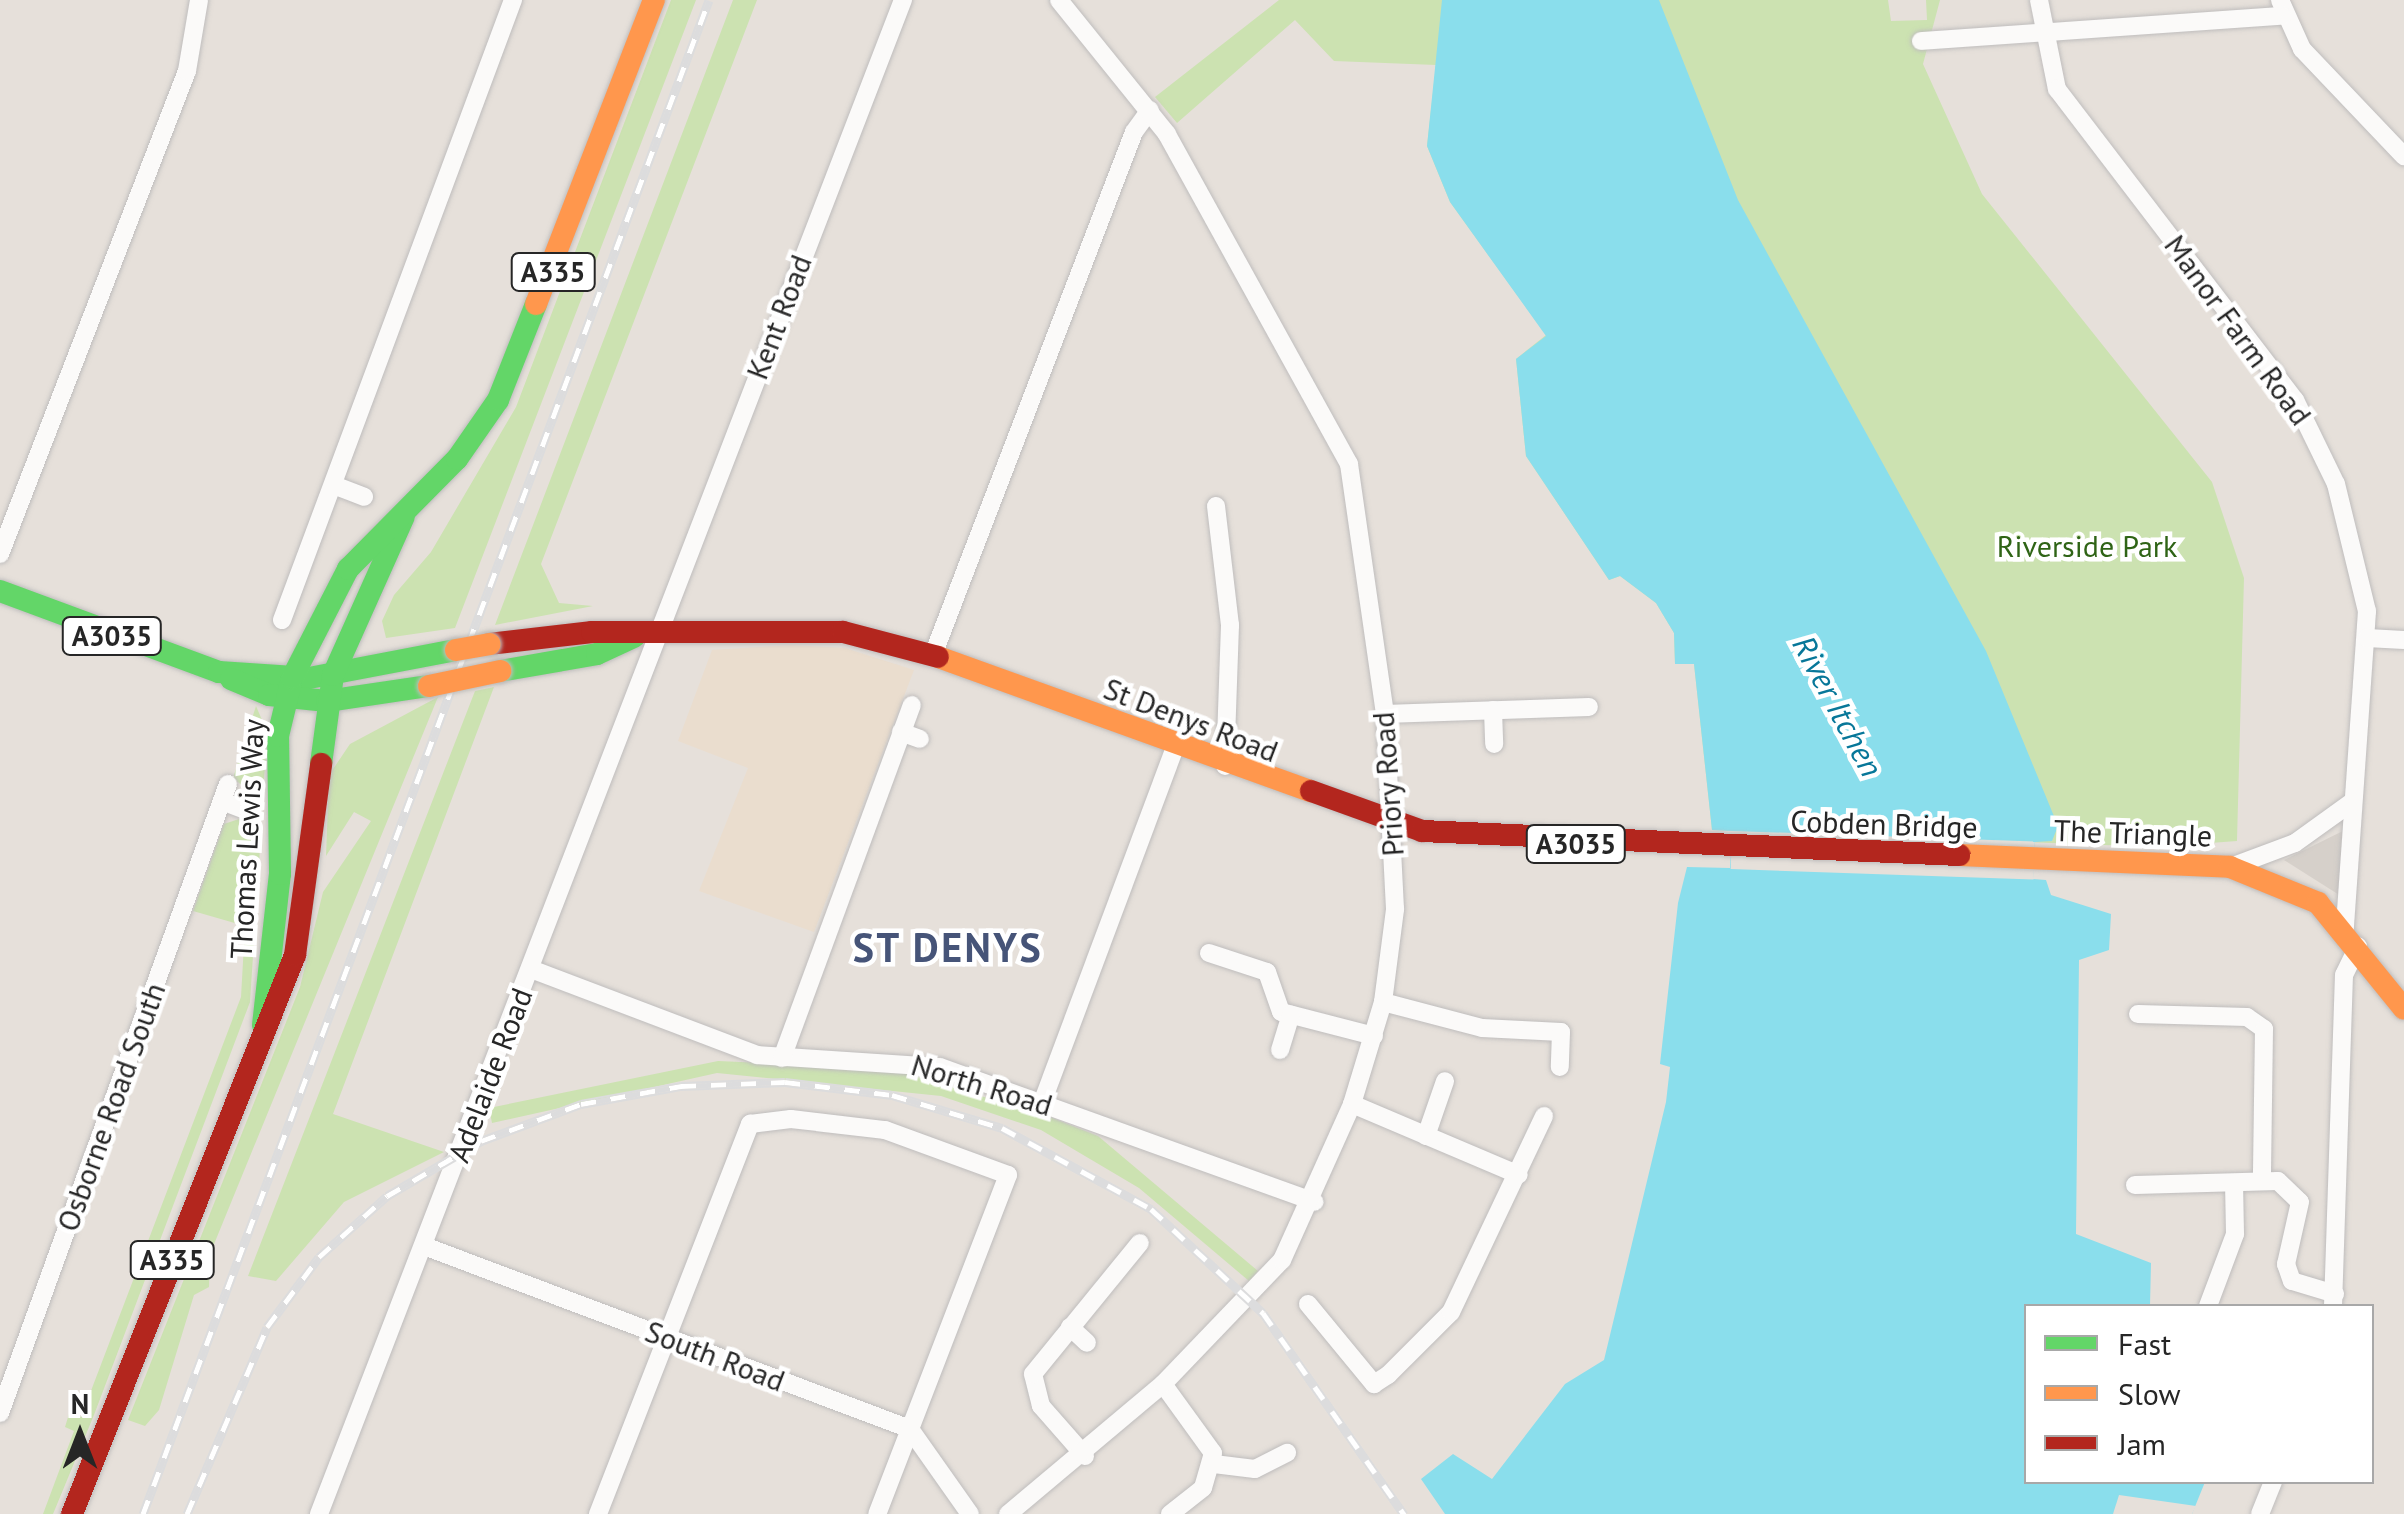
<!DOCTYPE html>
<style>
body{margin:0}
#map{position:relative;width:2404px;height:1514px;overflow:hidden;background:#e6e0da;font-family:"PT Sans",sans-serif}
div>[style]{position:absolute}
.education>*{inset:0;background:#eaddce}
.green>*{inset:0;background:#cce2b1}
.plaza>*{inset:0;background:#d6d0ca}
.water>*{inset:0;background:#8adeec}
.pier>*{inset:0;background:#e6e0da;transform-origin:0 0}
.roads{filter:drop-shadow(0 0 2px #bfbdbd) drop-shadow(0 0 2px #bfbdbd)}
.street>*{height:18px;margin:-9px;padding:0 9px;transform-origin:9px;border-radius:9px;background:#fbfaf9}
.fast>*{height:22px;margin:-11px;padding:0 11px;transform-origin:11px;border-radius:11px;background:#63d668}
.slow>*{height:22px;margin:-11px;padding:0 11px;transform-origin:11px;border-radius:11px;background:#ff974d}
.jam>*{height:22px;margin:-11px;padding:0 11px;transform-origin:11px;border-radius:11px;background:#b3261e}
.rail>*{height:9px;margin-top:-4.5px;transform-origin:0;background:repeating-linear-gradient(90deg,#fff 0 15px,#dcdcdd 0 30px);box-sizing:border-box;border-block:2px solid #dcdcdd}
.bridges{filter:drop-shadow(0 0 2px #bebcba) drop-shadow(0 0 2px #bebcba)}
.slow-bridge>*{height:22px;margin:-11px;padding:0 11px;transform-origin:11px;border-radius:11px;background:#ff974d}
span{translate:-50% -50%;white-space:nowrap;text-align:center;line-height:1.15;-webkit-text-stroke:9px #fff;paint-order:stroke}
.shield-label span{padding:2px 8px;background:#fff;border:2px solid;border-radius:8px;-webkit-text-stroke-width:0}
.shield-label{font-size:28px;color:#262626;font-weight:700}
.street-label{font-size:30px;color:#262626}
.park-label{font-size:30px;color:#2f6416}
.water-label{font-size:32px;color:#077799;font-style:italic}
.district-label{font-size:40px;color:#465478;font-weight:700;letter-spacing:2.5px}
.legend{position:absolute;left:2024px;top:1304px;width:350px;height:180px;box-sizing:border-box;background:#fff;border:2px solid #a8a8a8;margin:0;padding:12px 18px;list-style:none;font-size:30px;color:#262626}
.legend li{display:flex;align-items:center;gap:20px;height:50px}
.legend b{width:50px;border:2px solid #a8a8a8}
.north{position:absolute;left:30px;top:1384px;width:100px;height:100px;-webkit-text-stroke:8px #fff;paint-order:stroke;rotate:0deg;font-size:28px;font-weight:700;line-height:40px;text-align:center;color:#262626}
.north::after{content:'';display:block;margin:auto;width:35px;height:45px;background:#262626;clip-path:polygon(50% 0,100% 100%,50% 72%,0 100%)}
</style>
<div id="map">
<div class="education">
<i style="clip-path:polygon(791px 645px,845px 648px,914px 670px,814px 932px,699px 891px,748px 768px,678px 741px,712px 650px)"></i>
</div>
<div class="green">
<i style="clip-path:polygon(671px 0,696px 0,455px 628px,386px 638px,382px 621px,394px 595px,431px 552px,516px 407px)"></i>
<i style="clip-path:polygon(733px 0,757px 0,541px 564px,559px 603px,593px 606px,495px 625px)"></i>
<i style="clip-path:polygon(1279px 0,1888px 0,1891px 21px,1927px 20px,1926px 0,1940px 0,1923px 64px,1982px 194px,2212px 482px,2244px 578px,2237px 841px,2156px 847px,1712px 830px,1694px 664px,1675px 664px,1674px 633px,1656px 603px,1620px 576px,1609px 580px,1526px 456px,1516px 359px,1546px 335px,1450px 202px,1427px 146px,1436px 65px,1334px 61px,1295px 20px,1177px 123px,1155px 97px)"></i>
<i style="clip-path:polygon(494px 687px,333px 1114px,444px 1152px,344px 1202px,276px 1281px,248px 1276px,475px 691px)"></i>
<i style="clip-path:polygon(438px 697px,210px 1254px,209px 1287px,194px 1295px,159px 1410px,145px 1426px,128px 1420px,300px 987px,323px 892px,371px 821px,354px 812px,326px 856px,329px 775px,350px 744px)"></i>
<i style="clip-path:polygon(256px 706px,268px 734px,262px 802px,233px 778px)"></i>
<i style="clip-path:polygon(242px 818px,261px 833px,250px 1002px,94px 1415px,53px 1514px,43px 1514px,74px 1431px,65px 1427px,69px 1414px,81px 1417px,241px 997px,245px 926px,193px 911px,224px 824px)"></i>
<i style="clip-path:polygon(718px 1061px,892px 1069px,1050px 1117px,1098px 1136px,1258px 1271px,1249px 1281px,1139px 1188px,1041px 1130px,941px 1096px,717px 1073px,492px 1123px,489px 1108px)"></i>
</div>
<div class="plaza">
<i style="clip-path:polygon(2347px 829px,2344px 898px,2284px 860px)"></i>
</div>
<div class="water">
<i style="clip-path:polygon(1442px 0,1659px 0,1738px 200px,1986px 651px,2058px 826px,2052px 841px,2035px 842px,2033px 879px,2046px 880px,2051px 895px,2111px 914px,2109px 950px,2079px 960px,2076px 1234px,2151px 1263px,2150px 1306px,2026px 1306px,2026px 1482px,2205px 1482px,2192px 1514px,1445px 1514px,1421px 1479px,1453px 1454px,1492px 1479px,1565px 1384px,1604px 1360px,1666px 1102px,1670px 1067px,1660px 1064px,1678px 903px,1687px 867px,1730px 868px,1732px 831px,1712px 830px,1694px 664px,1675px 664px,1674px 633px,1656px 603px,1620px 576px,1609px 580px,1526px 456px,1516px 359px,1546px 336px,1450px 202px,1427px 146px)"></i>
</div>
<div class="pier">
<i style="left:1732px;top:831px;width:303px;height:38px;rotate:2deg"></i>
<i style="clip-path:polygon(2119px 1495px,2196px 1506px,2192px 1514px,2113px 1514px)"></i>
</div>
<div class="roads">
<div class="street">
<i style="left:2039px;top:0;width:91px;rotate:78.6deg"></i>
<i style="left:2057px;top:89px;width:392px;rotate:52.6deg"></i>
<i style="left:2295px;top:400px;width:93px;rotate:64deg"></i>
<i style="left:2336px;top:484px;width:131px;rotate:76.3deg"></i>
<i style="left:2367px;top:611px;width:319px;rotate:94deg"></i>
<i style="left:2280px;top:0;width:54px;rotate:65.8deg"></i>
<i style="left:2302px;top:49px;width:148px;rotate:46.4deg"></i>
<i style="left:1921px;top:41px;width:362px;rotate:-4deg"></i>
<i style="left:336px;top:486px;width:30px;rotate:21deg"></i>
<i style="left:1216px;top:506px;width:120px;rotate:83.3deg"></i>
<i style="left:1230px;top:625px;width:141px;rotate:92deg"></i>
<i style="left:0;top:554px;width:518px;rotate:-68.84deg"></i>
<i style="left:187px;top:71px;width:72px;rotate:-80.4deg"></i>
<i style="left:282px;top:620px;width:662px;rotate:-69.57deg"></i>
<i style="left:2367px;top:638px;width:37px;rotate:3deg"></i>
<i style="left:933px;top:655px;width:560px;rotate:-68.98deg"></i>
<i style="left:1134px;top:132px;width:27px;rotate:-54deg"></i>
<i style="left:1493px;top:710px;width:34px;rotate:88deg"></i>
<i style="left:1385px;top:714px;width:204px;rotate:-2deg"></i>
<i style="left:901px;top:732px;width:20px;rotate:20deg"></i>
<i style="left:222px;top:801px;width:26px;rotate:21deg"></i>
<i style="left:2231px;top:867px;width:68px;rotate:-20.6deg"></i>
<i style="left:2295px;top:843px;width:70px;rotate:-35.7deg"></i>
<i style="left:1209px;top:953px;width:61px;rotate:18.1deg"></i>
<i style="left:1267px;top:972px;width:42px;rotate:70.7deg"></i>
<i style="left:1281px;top:1012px;width:96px;rotate:14.5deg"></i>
<i style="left:531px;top:969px;width:242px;rotate:20.8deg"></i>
<i style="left:757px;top:1055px;width:183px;rotate:3.8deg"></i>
<i style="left:940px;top:1067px;width:398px;rotate:19.8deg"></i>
<i style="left:1383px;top:1002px;width:102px;rotate:14.7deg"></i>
<i style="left:1482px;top:1028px;width:79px;rotate:2.9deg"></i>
<i style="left:1561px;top:1032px;width:35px;rotate:92deg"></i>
<i style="left:2138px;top:1014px;width:109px;rotate:1.6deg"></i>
<i style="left:2247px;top:1017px;width:21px;rotate:35deg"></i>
<i style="left:2264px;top:1029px;width:149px;rotate:90.8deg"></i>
<i style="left:1280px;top:1050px;width:37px;rotate:-73deg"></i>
<i style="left:782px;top:1058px;width:376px;rotate:-69.8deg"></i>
<i style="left:1042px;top:1103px;width:380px;rotate:-69.5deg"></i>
<i style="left:1352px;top:1104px;width:181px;rotate:23deg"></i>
<i style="left:1426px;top:1136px;width:58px;rotate:-70.9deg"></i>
<i style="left:2135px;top:1185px;width:143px;rotate:-1.6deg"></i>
<i style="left:2278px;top:1181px;width:30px;rotate:44deg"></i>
<i style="left:2300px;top:1202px;width:64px;rotate:102.7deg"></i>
<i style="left:2286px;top:1264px;width:18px;rotate:71deg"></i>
<i style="left:2292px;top:1281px;width:45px;rotate:16.8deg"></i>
<i style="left:424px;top:1246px;width:519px;rotate:20.63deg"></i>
<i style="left:910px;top:1429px;width:104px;rotate:54.8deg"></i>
<i style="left:1308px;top:1304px;width:104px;rotate:50.5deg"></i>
<i style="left:1374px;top:1384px;width:17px;rotate:-33deg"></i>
<i style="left:1388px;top:1375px;width:89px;rotate:-45deg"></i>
<i style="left:1451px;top:1312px;width:217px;rotate:-64.6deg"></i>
<i style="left:2208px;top:1306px;width:77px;rotate:-69.4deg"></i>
<i style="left:2235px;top:1234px;width:50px;rotate:-91.1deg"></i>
<i style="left:2333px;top:1306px;width:331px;rotate:-88.1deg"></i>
<i style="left:2344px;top:975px;width:32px;rotate:-64deg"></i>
<i style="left:1070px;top:1327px;width:23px;rotate:43deg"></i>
<i style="left:1163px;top:1384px;width:85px;rotate:54.1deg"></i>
<i style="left:1213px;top:1453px;width:36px;rotate:106deg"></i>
<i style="left:1203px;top:1488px;width:42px;rotate:141.8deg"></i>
<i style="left:0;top:1413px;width:669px;rotate:-70.08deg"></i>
<i style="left:1085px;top:1456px;width:67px;rotate:-131.3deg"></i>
<i style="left:1041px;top:1406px;width:33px;rotate:-104deg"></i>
<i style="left:1033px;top:1374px;width:169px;rotate:-50.8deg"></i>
<i style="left:1214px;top:1464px;width:41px;rotate:7deg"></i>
<i style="left:1255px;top:1469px;width:36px;rotate:-27deg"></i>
<i style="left:319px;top:1514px;width:1623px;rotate:-68.91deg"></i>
<i style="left:598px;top:1514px;width:419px;rotate:-68.7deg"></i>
<i style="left:750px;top:1124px;width:41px;rotate:-7deg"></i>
<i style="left:791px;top:1119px;width:95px;rotate:6.7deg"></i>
<i style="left:885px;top:1130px;width:131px;rotate:20.1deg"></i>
<i style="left:1008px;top:1175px;width:363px;rotate:111.1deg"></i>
<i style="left:1008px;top:1514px;width:202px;rotate:-40deg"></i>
<i style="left:1163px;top:1384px;width:172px;rotate:-46.2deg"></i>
<i style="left:1282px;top:1260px;width:171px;rotate:-65.8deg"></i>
<i style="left:1352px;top:1104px;width:107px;rotate:-73.1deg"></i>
<i style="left:1383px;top:1002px;width:94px;rotate:-82.6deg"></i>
<i style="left:1395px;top:909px;width:195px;rotate:-92.9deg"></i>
<i style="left:1385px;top:714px;width:253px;rotate:-98.2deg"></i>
<i style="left:1349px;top:464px;width:377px;rotate:-118.9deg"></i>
<i style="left:1167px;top:134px;width:172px;rotate:-128.9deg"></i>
<i style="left:2260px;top:1514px;width:35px;rotate:-68deg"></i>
</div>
<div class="fast">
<i style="left:0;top:591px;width:233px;rotate:20.3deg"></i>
<i style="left:219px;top:672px;width:90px;rotate:3.8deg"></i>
<i style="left:309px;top:678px;width:150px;rotate:-10.8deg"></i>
<i style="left:500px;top:671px;width:98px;rotate:-9.9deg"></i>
<i style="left:597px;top:654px;width:41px;rotate:-24.7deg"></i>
<i style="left:231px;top:679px;width:41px;rotate:22.8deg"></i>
<i style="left:269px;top:695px;width:58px;rotate:5.9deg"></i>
<i style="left:327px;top:701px;width:103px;rotate:-8.4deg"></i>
<i style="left:321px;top:764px;width:90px;rotate:-82.3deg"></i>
<i style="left:333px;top:675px;width:174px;rotate:-65.9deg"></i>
<i style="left:263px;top:1025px;width:152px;rotate:-83.6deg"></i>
<i style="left:280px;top:874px;width:138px;rotate:-90.8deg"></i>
<i style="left:278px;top:736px;width:60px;rotate:-76.4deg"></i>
<i style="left:292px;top:678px;width:123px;rotate:-62.8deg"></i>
<i style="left:348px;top:569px;width:155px;rotate:-45.3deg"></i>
<i style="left:457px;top:459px;width:72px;rotate:-55.2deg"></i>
<i style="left:498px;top:400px;width:103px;rotate:-68.4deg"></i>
</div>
<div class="slow">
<i style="left:536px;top:304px;width:326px;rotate:-68.8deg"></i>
<i style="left:938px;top:657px;width:396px;rotate:19.8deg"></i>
<i style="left:1959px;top:855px;width:271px;rotate:2.5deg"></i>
<i style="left:2230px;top:867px;width:95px;rotate:22.2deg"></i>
<i style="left:2318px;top:903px;width:136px;rotate:50.9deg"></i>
</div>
<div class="jam">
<i style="left:489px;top:644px;width:104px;rotate:-6.6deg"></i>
<i style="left:592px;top:632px;width:251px"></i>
<i style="left:843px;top:632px;width:98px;rotate:14.7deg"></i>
<i style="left:1311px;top:791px;width:118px;rotate:19.8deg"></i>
<i style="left:1422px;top:831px;width:538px;rotate:2.56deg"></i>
<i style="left:72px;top:1514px;width:602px;rotate:-68.25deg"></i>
<i style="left:295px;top:955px;width:193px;rotate:-82.2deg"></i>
</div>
</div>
<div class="rail">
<i style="left:143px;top:1514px;width:1616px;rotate:-69.5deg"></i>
<i style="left:187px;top:1514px;width:203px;rotate:-66.8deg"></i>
<i style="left:267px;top:1327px;width:87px;rotate:-53.4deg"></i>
<i style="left:319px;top:1257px;width:91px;rotate:-41.9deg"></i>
<i style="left:387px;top:1196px;width:109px;rotate:-30.3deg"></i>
<i style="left:481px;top:1141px;width:107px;rotate:-20.3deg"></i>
<i style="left:581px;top:1104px;width:102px;rotate:-10.2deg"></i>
<i style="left:681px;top:1086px;width:104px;rotate:-2.2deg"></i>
<i style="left:785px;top:1082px;width:108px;rotate:6.9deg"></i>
<i style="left:892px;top:1095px;width:115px;rotate:16.7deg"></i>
<i style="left:1002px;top:1128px;width:170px;rotate:28.5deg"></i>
<i style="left:1151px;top:1209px;width:153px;rotate:42.9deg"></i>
<i style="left:1263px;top:1313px;width:246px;rotate:55deg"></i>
</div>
<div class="bridges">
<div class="slow-bridge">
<i style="left:456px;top:650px;width:34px;rotate:-10deg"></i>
<i style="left:429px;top:686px;width:73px;rotate:-11.9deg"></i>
</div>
</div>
<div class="shield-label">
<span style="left:553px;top:272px">A335</span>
<span style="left:112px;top:636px">A3035</span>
<span style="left:1576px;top:844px">A3035</span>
<span style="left:172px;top:1260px">A335</span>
</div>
<div class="street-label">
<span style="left:779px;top:317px;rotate:-69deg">Kent Road</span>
<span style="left:2238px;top:330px;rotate:54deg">Manor Farm Road</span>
<span style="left:1191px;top:720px;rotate:21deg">St Denys Road</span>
<span style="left:1388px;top:784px;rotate:-94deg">Priory Road</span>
<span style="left:1884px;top:824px;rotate:2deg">Cobden Bridge</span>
<span style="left:2133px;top:833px;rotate:2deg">The Triangle</span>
<span style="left:247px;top:839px;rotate:-87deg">Thomas Lewis Way</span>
<span style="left:490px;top:1075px;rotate:-69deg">Adelaide Road</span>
<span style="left:982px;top:1085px;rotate:17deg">North Road</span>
<span style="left:111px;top:1107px;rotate:-70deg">Osborne Road South</span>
<span style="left:715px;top:1356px;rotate:21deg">South Road</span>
</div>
<div class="park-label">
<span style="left:2087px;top:546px">Riverside Park</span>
</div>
<div class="water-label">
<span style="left:1838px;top:706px;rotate:62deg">River Itchen</span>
</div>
<div class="district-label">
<span style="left:948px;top:947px">ST DENYS</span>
</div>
<ul class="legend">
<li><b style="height:12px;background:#63d668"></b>Fast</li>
<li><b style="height:12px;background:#ff974d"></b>Slow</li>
<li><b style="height:12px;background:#b3261e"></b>Jam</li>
</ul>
<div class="north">N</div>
</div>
